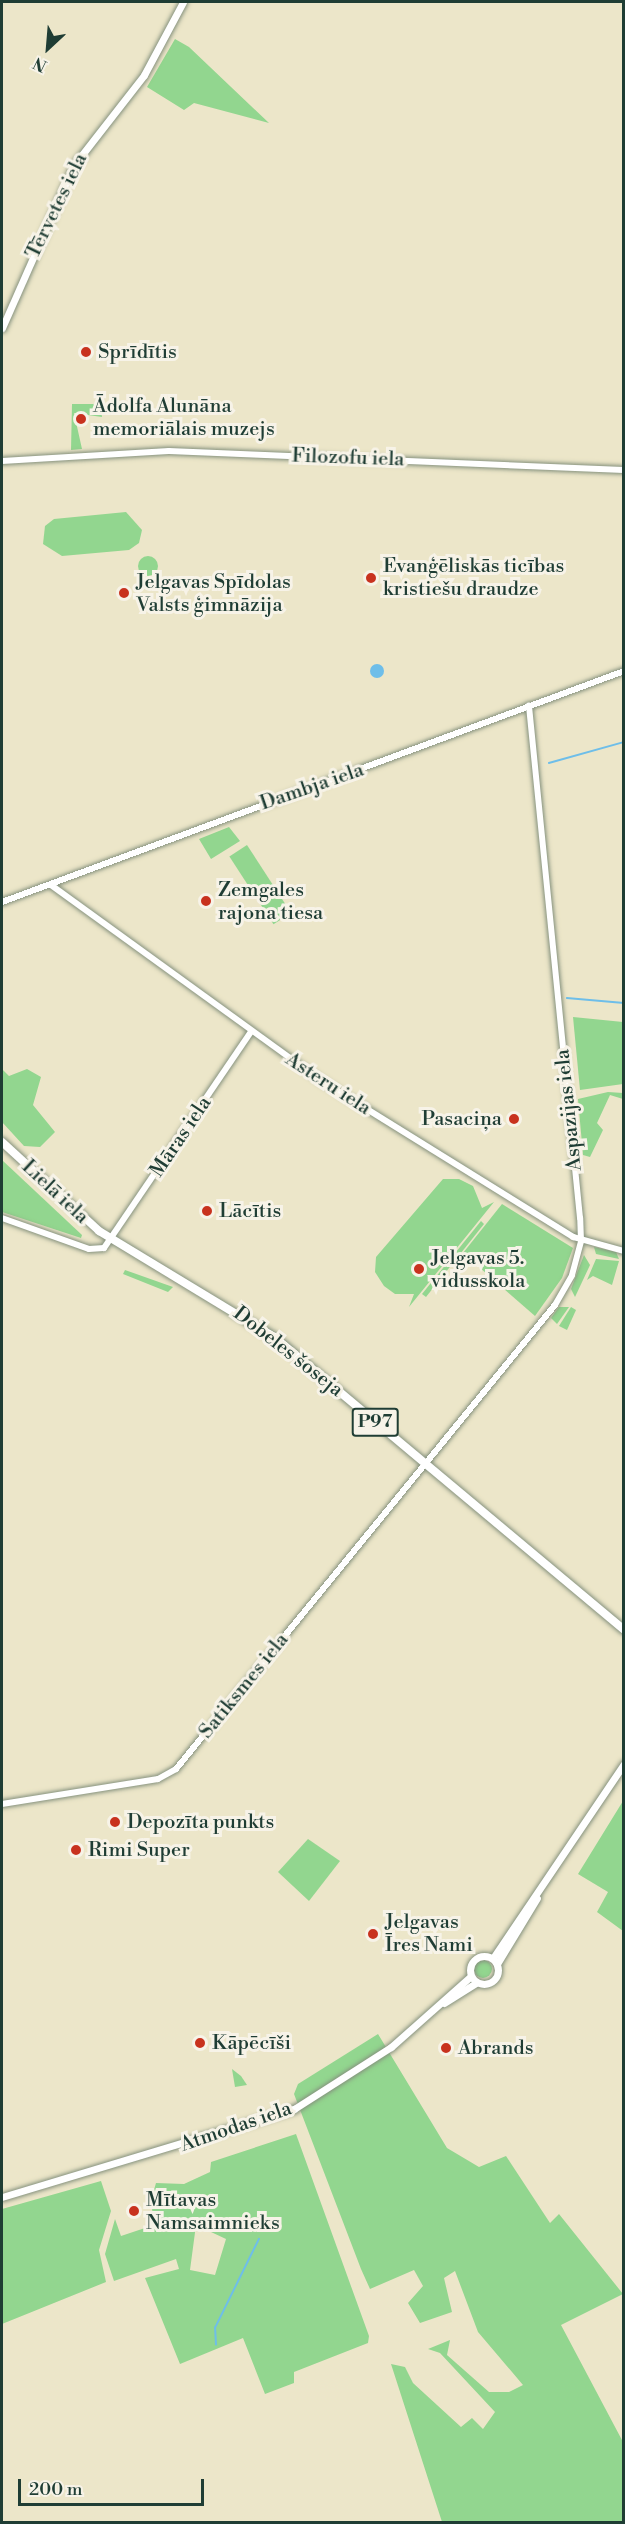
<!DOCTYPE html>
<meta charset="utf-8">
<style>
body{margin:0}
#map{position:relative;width:625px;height:2524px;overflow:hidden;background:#ece6c9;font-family:"Libre Bodoni",serif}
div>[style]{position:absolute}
.green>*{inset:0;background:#92d68f;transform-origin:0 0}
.round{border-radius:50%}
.water>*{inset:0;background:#6ebee9}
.stream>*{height:1.5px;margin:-0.75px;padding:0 0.75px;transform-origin:0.75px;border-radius:0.75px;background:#6ebee9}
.roads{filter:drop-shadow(0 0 2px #86927e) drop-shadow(0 0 2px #86927e)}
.tertiary>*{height:6px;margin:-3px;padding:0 3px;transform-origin:3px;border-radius:3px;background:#fff}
.secondary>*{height:7px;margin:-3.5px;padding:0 3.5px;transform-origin:3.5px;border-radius:3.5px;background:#fff}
.secondary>.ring{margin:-3.5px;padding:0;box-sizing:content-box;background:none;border:7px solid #fff;border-radius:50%}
.primary>*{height:8px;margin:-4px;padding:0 4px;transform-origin:4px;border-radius:4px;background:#fff}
.dots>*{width:16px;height:16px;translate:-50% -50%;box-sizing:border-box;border:3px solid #f7f3e8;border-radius:50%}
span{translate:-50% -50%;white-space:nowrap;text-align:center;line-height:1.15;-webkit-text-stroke:6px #f7f3e8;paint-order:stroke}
.shield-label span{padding:2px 4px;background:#f7f3e8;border:2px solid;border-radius:4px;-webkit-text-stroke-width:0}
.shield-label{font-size:18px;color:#1f3d34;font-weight:700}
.street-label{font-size:20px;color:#1f3d34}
.poi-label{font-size:20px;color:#1f3d34}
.left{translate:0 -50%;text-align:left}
.right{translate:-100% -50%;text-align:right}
.frame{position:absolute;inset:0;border:3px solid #1f3d34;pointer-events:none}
.north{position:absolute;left:18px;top:18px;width:60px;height:60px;-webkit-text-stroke:4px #f7f3e8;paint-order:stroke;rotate:206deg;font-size:16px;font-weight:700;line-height:24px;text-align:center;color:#1f3d34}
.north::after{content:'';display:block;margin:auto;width:21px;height:27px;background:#1f3d34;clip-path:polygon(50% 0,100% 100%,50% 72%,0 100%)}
.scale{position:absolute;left:18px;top:2479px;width:186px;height:27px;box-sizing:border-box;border:3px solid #1f3d34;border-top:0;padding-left:8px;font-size:18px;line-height:21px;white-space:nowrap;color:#1f3d34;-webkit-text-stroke:4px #f7f3e8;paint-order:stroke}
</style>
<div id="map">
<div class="green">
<i style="clip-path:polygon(175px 39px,189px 47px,269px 123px,194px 103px,184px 110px,147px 87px)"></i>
<i style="clip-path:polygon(72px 404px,100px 404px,102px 417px,74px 413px,82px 449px,71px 450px)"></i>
<i style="clip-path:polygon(126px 512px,142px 530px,139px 543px,129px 550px,62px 556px,43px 544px,45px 526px,54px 519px)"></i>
<i class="round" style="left:138px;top:556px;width:20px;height:20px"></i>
<i style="clip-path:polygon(229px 827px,240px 841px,211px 859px,199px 839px)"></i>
<i style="left:247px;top:845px;width:81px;height:21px;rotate:57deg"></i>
<i style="clip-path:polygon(573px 1017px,623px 1022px,623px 1084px,580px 1090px)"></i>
<i style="clip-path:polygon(2px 1069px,9px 1076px,27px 1069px,41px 1077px,33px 1105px,55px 1132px,40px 1147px,24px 1146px,2px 1122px)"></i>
<i style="clip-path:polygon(608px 1092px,623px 1093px,623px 1099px,610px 1095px,597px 1123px,603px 1130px,590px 1157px,583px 1155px,578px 1099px)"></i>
<i style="clip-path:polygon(576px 1098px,583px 1172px,580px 1171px)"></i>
<i style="clip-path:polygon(2px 1160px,82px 1235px,81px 1238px,2px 1212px)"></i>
<i style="clip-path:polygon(443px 1179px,459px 1179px,473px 1186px,482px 1208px,494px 1202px,409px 1307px,414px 1294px,395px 1294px,384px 1286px,375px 1272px,376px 1257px)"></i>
<i style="clip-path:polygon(502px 1204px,573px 1248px,562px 1278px,535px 1316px,463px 1253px)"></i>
<i style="clip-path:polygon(481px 1221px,484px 1224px,426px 1297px,422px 1294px)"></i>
<i style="clip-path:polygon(594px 1247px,616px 1252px,619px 1259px,596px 1254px)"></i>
<i style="clip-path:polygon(584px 1255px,590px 1265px,575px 1297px,571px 1289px)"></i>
<i style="clip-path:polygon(596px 1259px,619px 1261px,612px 1285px,593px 1276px,587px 1280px)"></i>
<i style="clip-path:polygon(125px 1270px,173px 1287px,168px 1292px,123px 1274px)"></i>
<i style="clip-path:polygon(559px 1307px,569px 1307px,557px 1324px,551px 1318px)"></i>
<i style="clip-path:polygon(571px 1307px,576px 1310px,567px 1330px,559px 1326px)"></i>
<i style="clip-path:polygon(623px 1801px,623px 1931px,597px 1912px,608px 1892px,578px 1874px)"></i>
<i style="clip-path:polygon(308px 1839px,340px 1861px,309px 1901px,278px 1872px)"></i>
<i class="round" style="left:474px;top:1960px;width:18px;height:18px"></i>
<i style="clip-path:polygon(378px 2034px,447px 2148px,479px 2167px,506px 2156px,550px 2223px,559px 2214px,623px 2294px,561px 2325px,623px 2442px,623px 2522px,442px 2522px,391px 2364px,405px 2367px,413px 2383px,461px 2427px,472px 2418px,483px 2429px,495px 2412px,440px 2353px,428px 2349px,450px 2340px,447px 2355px,489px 2392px,509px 2392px,523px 2385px,478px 2332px,455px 2271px,444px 2278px,452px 2312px,420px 2323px,408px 2303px,423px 2286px,414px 2270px,370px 2289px,361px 2269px,294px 2094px,298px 2084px)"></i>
<i style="clip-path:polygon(232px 2069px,241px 2076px,247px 2085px,235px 2087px)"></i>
<i style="clip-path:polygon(evenodd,296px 2134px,369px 2336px,368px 2343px,294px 2372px,294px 2383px,265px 2394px,243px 2338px,180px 2364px,145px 2278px,179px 2269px,176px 2259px,114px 2281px,105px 2254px,115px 2219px,121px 2236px,154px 2225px,151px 2200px,156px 2183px,184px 2184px,210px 2172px,211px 2162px,296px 2134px,196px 2225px,226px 2239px,215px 2275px,190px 2270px,196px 2225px)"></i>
<i style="clip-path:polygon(101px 2181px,111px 2211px,99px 2250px,106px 2282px,2px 2324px,2px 2209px)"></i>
</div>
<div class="water">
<i class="round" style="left:370px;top:664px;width:14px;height:14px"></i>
</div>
<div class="stream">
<i style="left:549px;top:763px;width:78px;rotate:-15.6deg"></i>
<i style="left:567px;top:998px;width:57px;rotate:5deg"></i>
<i style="left:216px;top:2345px;width:17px;rotate:-93deg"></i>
<i style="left:215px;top:2328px;width:99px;rotate:-63.7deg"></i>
</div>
<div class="roads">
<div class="tertiary">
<i style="left:2px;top:461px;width:167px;rotate:-3.4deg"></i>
<i style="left:169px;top:451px;width:455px;rotate:2.4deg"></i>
<i style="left:51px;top:885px;width:332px;rotate:35.9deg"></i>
<i style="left:320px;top:1080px;width:298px;rotate:31.8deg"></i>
<i style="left:573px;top:1237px;width:53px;rotate:15.4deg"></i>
<i style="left:2px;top:902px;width:664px;rotate:-20.37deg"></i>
<i style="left:2px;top:1218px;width:92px;rotate:19.6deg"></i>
<i style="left:89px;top:1249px;width:15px;rotate:-4deg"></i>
<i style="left:104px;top:1248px;width:260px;rotate:-55.8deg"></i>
<i style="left:2px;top:1804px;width:158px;rotate:-9.1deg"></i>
<i style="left:158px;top:1779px;width:21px;rotate:-29deg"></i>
<i style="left:176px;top:1769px;width:599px;rotate:-50.76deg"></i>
<i style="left:555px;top:1305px;width:34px;rotate:-60deg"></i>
<i style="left:572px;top:1275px;width:35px;rotate:-75deg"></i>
<i style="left:581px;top:1241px;width:23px;rotate:-92deg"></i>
<i style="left:580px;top:1218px;width:515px;rotate:-95.69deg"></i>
</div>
<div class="secondary">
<i style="left:2px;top:328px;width:178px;rotate:-66.2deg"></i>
<i style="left:74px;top:165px;width:114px;rotate:-52.1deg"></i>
<i style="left:144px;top:75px;width:83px;rotate:-61.9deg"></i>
<i class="ring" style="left:470px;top:1956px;width:21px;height:21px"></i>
<i style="left:493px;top:1958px;width:234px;rotate:-56deg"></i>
<i style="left:497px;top:1964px;width:77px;rotate:-58.8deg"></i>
<i style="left:444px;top:2003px;width:39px;rotate:-32deg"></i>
<i style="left:2px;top:2197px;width:305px;rotate:-16.8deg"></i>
<i style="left:294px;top:2109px;width:115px;rotate:-32.6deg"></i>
<i style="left:391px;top:2047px;width:107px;rotate:-41.6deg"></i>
</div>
<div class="primary">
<i style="left:2px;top:1142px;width:132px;rotate:42.5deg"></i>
<i style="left:99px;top:1231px;width:205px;rotate:31.2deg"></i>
<i style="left:274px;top:1337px;width:456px;rotate:39.9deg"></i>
</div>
</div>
<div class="dots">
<i style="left:86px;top:352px;background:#c8321e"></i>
<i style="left:81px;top:419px;background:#c8321e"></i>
<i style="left:371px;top:578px;background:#c8321e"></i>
<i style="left:124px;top:593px;background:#c8321e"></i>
<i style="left:206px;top:901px;background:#c8321e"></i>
<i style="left:514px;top:1119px;background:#c8321e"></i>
<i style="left:207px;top:1211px;background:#c8321e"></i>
<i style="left:419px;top:1269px;background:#c8321e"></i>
<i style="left:115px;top:1822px;background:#c8321e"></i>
<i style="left:76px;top:1850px;background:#c8321e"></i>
<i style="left:373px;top:1934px;background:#c8321e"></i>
<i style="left:200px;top:2043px;background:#c8321e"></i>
<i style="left:446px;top:2048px;background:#c8321e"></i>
<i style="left:134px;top:2211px;background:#c8321e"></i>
</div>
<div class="shield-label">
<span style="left:375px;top:1422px">P97</span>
</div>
<div class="street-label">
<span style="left:57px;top:206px;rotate:-64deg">Tērvetes iela</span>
<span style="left:348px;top:458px;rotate:2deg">Filozofu iela</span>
<span style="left:312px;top:787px;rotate:-19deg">Dambja iela</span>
<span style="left:328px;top:1084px;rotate:33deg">Asteru iela</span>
<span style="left:569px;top:1110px;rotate:-96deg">Aspazijas iela</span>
<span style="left:181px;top:1137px;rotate:-56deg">Māras iela</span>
<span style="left:55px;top:1192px;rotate:43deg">Lielā iela</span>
<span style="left:288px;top:1352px;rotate:38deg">Dobeles šoseja</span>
<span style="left:244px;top:1686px;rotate:-51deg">Satiksmes iela</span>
<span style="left:236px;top:2127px;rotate:-19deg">Atmodas iela</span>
</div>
<div class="poi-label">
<span class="left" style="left:98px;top:352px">Sprīdītis</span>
<span class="left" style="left:93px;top:418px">Ādolfa Alunāna<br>memoriālais muzejs</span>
<span class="left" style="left:383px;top:578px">Evanģēliskās ticības<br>kristiešu draudze</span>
<span class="left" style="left:136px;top:594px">Jelgavas Spīdolas<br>Valsts ģimnāzija</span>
<span class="left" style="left:218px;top:902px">Zemgales<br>rajona tiesa</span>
<span class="right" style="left:502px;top:1119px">Pasaciņa</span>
<span class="left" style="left:219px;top:1211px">Lācītis</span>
<span class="left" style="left:431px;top:1270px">Jelgavas 5.<br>vidusskola</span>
<span class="left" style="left:127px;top:1822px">Depozīta punkts</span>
<span class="left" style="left:88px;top:1850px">Rimi Super</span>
<span class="left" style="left:385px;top:1934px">Jelgavas<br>Īres Nami</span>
<span class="left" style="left:212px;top:2043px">Kāpēcīši</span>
<span class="left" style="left:458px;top:2048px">Abrands</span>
<span class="left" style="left:146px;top:2212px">Mītavas<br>Namsaimnieks</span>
</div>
<div class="frame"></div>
<div class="north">N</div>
<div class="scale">200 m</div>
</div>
